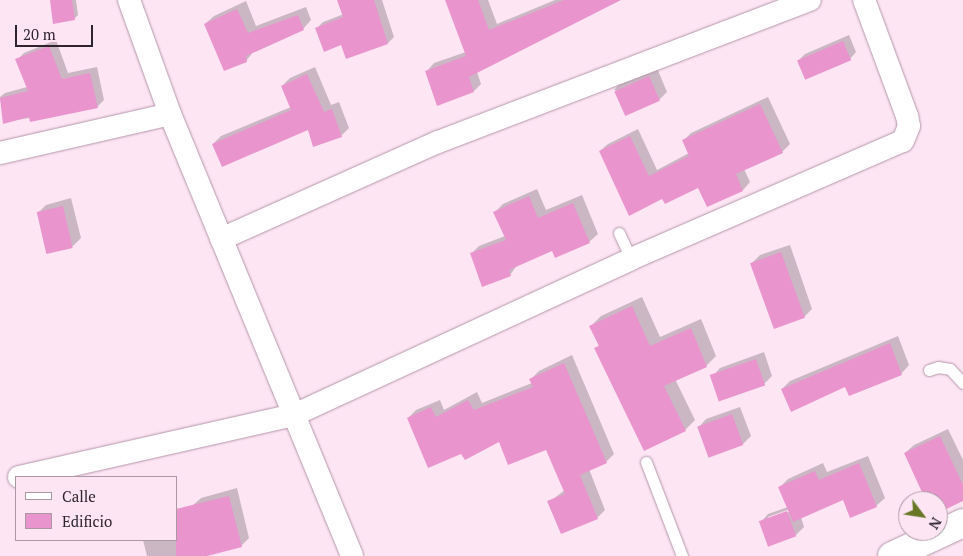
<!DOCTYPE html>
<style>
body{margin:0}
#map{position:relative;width:963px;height:556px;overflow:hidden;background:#fde5f4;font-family:"PT Serif",serif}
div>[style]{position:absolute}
.shadow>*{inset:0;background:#0003}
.building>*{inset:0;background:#ea94ce;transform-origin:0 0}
.roads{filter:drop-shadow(0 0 1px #b397a9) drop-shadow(0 0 1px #b397a9)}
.lane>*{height:11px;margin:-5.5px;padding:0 5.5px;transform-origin:5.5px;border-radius:5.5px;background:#fff}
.street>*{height:22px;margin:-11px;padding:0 11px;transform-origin:11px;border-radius:11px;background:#fff}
.secondary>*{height:28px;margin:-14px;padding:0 14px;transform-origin:14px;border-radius:14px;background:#fff}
span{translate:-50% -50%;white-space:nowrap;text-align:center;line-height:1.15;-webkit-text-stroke:4px #fde5f4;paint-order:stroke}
.legend{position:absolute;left:15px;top:476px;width:162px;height:65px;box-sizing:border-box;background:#fde5f4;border:1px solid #ab98a4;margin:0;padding:6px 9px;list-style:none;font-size:15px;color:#2f242b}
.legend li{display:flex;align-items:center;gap:10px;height:25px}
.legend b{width:25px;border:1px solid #ab98a4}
.north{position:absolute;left:898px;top:491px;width:50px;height:50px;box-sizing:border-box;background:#fde5f4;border:1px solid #ab98a4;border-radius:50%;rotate:121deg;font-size:14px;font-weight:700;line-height:20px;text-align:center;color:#2f242b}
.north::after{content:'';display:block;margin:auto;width:18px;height:22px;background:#677725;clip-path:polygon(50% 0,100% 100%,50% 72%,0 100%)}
.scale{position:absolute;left:15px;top:25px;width:78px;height:22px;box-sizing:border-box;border:2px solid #2f242b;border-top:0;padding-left:6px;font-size:15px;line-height:18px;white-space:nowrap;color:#2f242b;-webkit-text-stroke:4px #fde5f4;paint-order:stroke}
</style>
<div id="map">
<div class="shadow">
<i style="clip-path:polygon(51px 0,76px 0,78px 15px,74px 19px)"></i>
<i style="clip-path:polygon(339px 0,382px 0,394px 37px,388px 43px,346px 57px,342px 44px,317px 28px,323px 22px,344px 14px)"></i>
<i style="clip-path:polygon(446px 0,488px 0,497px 24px,555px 0,611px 0,477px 72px,481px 84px,474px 91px,427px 71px,434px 63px,466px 52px)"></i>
<i style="clip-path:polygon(246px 1px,256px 26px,306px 7px,311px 20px,303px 29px,254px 51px,246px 61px,205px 24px,214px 16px)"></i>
<i style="clip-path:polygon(849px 35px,856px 52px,850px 59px,798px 61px,805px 54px)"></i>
<i style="clip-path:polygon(56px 40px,68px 73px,97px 67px,104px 100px,97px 107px,4px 122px,0 97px,5px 93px,27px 87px,17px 60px,24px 53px)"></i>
<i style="clip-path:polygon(315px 67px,331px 105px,339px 102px,349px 128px,341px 136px,308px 129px,213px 144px,221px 136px,291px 107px,282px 86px,290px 78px)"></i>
<i style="clip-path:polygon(657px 68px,667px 92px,659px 100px,614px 90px,622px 81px)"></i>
<i style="clip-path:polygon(768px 97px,790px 144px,782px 152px,744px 169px,750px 182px,743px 190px,708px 206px,698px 186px,663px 197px,600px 151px,608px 144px,638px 129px,657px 170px,689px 153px,683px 141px,691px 133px)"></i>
<i style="clip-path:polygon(537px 189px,546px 210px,582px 195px,598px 234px,589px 242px,552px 249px,518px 264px,510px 275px,471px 254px,479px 246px,505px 236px,495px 212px,503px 204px)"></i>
<i style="clip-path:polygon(71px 198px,81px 238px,73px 246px,48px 252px,38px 213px,46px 205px)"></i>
<i style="clip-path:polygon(790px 245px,812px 309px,804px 317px,752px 263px,760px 255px)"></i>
<i style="clip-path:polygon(642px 297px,660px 337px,701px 319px,716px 356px,706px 366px,675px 379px,695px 420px,685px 430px,596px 349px,599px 345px,591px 326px,601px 316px)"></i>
<i style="clip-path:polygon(898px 336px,909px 365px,901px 374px,846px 386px,782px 389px,790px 381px)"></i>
<i style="clip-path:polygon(764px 352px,772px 376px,764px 384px,712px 377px,720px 368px)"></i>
<i style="clip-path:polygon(572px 355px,614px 454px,606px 462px,589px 469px,605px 510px,597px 518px,549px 502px,565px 490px,547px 448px,500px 440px,462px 452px,408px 418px,416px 410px,440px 400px,444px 410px,477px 392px,482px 403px,532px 383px,531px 379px,539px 371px)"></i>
<i style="clip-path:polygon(740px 407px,751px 436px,743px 444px,698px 428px,706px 419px)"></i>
<i style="clip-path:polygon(948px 429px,963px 460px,963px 499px,938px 511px,938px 501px,927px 501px,905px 453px,914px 445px)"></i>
<i style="clip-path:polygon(evenodd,868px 456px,885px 498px,876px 506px,844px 498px,801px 517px,804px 527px,796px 535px,769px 545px,760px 523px,768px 514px,788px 507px,780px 487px,788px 479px,823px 463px,827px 472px,868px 456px,793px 508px,794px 510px,768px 520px,768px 517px,793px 508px)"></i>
<i style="clip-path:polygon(237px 488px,249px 538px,241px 546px,202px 556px,147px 556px,143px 540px,176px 540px,192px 506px,201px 498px)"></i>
</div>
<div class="building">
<i style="clip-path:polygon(50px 0,72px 0,75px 20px,53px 24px)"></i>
<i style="clip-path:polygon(337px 0,374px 0,388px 44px,346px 59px,341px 45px,324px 52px,315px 28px,343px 17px)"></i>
<i style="clip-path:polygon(445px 0,478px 0,489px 30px,564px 0,621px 0,469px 77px,474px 92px,437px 106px,425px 71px,466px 56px)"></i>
<i style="clip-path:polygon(237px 9px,248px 33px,298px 15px,304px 30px,246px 56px,247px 62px,224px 71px,204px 24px)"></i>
<i style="left:843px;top:41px;width:21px;height:50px;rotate:67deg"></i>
<i style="clip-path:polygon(49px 46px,62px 79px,90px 73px,98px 108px,30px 122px,29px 117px,3px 124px,0 98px,28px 91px,15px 59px)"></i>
<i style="clip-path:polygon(307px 74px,324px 112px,332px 109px,342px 137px,313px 147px,308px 130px,222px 167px,212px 144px,291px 110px,281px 86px)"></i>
<i style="left:649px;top:76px;width:27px;height:38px;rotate:66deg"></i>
<i style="clip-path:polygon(760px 104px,783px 153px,736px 174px,743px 191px,707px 207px,698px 188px,665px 204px,662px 199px,629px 216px,599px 151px,630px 136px,649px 176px,689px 156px,682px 140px)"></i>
<i style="clip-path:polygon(529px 196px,538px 218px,573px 203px,590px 243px,555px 258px,552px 251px,509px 270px,511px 276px,482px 287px,470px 253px,506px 240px,493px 212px)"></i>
<i style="left:63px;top:206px;width:43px;height:27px;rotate:77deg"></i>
<i style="left:781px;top:252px;width:70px;height:33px;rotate:70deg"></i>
<i style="clip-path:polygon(632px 306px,650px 346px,691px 328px,707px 367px,664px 386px,686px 431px,644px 451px,594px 348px,599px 346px,589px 326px)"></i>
<i style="clip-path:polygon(890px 343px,902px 375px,849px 396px,845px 387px,791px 412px,781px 389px)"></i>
<i style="left:756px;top:359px;width:28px;height:49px;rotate:71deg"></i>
<i style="clip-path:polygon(564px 363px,607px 463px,580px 475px,598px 519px,561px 534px,547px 501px,565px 494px,546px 450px,508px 465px,499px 442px,465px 460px,461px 454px,428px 468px,407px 418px,431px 407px,436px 417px,468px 400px,474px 410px,533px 387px,529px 379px)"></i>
<i style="left:732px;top:414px;width:33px;height:37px;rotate:70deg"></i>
<i style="clip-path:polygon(940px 436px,963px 485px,963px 501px,938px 513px,938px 501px,926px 501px,904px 453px)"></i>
<i style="clip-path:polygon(859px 463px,877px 507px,850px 518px,843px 500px,793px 522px,778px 487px,815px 471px,819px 480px)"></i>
<i style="clip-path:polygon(229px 496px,242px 547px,207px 556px,176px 556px,176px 509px)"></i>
<i style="left:787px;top:511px;width:27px;height:30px;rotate:70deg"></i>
</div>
<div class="roads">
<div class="lane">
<i style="left:619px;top:233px;width:29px;rotate:65deg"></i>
<i style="left:929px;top:370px;width:9px;rotate:-18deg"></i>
<i style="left:938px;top:367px;width:12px;rotate:9deg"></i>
<i style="left:950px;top:369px;width:19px;rotate:47deg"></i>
<i style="left:646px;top:462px;width:101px;rotate:69deg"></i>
</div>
<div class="street">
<i style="left:129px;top:0;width:121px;rotate:70.2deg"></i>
<i style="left:170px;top:114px;width:478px;rotate:67.6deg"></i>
<i style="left:0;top:153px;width:174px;rotate:-12.9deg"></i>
<i style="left:221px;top:239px;width:238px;rotate:-24.1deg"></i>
<i style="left:438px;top:142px;width:398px;rotate:-20.9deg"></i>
<i style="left:19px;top:477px;width:282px;rotate:-12.7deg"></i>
<i style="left:294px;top:415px;width:371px;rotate:-24.8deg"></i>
<i style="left:631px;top:259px;width:296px;rotate:-23.5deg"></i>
<i style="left:903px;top:141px;width:16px;rotate:-68deg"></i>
<i style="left:909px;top:126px;width:10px;rotate:-101deg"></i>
<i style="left:907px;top:116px;width:124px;rotate:-110.3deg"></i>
</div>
<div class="secondary">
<i style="left:892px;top:556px;width:78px;rotate:-24.9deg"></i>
</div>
</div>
<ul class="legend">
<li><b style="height:6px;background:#fff"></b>Calle</li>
<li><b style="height:14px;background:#ea94ce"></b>Edificio</li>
</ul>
<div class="north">N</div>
<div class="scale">20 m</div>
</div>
